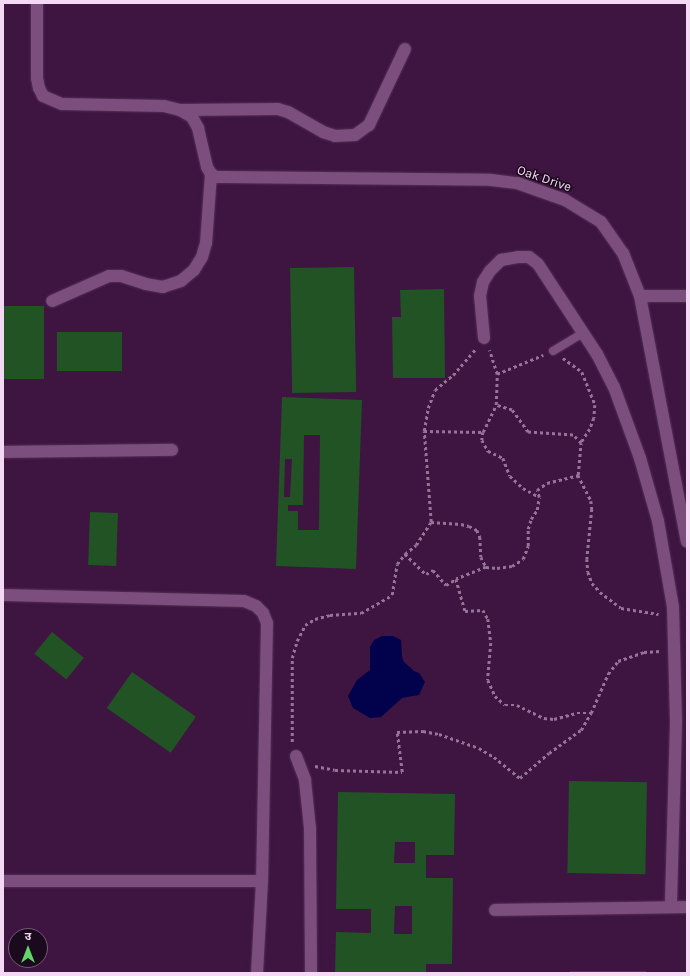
<!DOCTYPE html>
<meta charset="utf-8">
<style>
body{margin:0}
#map{position:relative;width:690px;height:976px;overflow:hidden;background:#3e1441;font-family:Karla,"Noto Sans Devanagari",sans-serif}
div>[style]{position:absolute}
.water>*{inset:0;background:#01024b}
.building>*{inset:0;background:#225325;transform-origin:0 0}
.path>*{height:2.5px;margin-top:-1.25px;transform-origin:0;background:repeating-linear-gradient(90deg,#967498 0 3px,transparent 0 6px)}
.roads{filter:drop-shadow(0 0 1px #523054) drop-shadow(0 0 1px #523054)}
.lane>*{height:8px;margin:-4px;padding:0 4px;transform-origin:4px;border-radius:4px;background:#7c4e7e}
.street>*{height:12px;margin:-6px;padding:0 6px;transform-origin:6px;border-radius:6px;background:#7c4e7e}
span{translate:-50% -50%;white-space:nowrap;text-align:center;line-height:1.15;-webkit-text-stroke:3px #1b091d;paint-order:stroke}
.street-label{font-size:13px;color:#f3d9f4}
.frame{position:absolute;inset:0;border:4px solid #f3d9f4;pointer-events:none}
.north{position:absolute;left:8px;top:928px;width:40px;height:40px;box-sizing:border-box;background:#1b091d;border:1px solid #715c73;border-radius:50%;rotate:0deg;font-size:11px;font-weight:700;line-height:16px;text-align:center;color:#f3d9f4}
.north::after{content:'';display:block;margin:auto;width:14px;height:18px;background:#61d46a;clip-path:polygon(50% 0,100% 100%,50% 72%,0 100%)}
</style>
<div id="map">
<div class="water">
<i style="clip-path:polygon(382px 636px,393px 636px,401px 640px,402px 657px,404px 662px,414px 671px,419px 673px,425px 682px,419px 695px,402px 698px,381px 717px,370px 718px,353px 708px,348px 696px,357px 680px,370px 670px,370px 647px,374px 640px)"></i>
</div>
<div class="building">
<i style="left:354px;top:267px;width:125px;height:64px;rotate:89deg"></i>
<i style="clip-path:polygon(444px 289px,445px 378px,393px 378px,392px 317px,401px 317px,400px 290px)"></i>
<i style="left:3px;top:306px;width:41px;height:73px"></i>
<i style="left:122px;top:332px;width:39px;height:65px;rotate:90deg"></i>
<i style="clip-path:polygon(evenodd,282px 397px,362px 400px,356px 569px,276px 566px,282px 397px,304px 435px,320px 435px,319px 530px,298px 530px,298px 511px,288px 511px,288px 505px,303px 505px,304px 435px,282px 397px,285px 459px,292px 459px,290px 497px,284px 497px,285px 459px)"></i>
<i style="left:90px;top:512px;width:28px;height:53px;rotate:2deg"></i>
<i style="left:52px;top:632px;width:41px;height:28px;rotate:39deg"></i>
<i style="left:132px;top:672px;width:78px;height:44px;rotate:35deg"></i>
<i style="left:569px;top:781px;width:78px;height:92px;rotate:1deg"></i>
<i style="clip-path:polygon(evenodd,338px 792px,455px 794px,454px 855px,426px 855px,426px 878px,453px 878px,452px 964px,426px 964px,426px 973px,335px 973px,336px 932px,371px 933px,371px 909px,336px 909px,338px 792px,395px 842px,415px 842px,415px 863px,394px 863px,395px 842px,338px 792px,395px 906px,412px 906px,412px 934px,394px 934px,395px 906px)"></i>
<i style="left:570px;top:971px;width:76px;height:2px"></i>
</div>
<div class="path">
<i style="left:563px;top:358px;width:24px;rotate:36deg"></i>
<i style="left:582px;top:372px;width:35px;rotate:68deg"></i>
<i style="left:595px;top:405px;width:13px;rotate:94deg"></i>
<i style="left:594px;top:418px;width:12px;rotate:110deg"></i>
<i style="left:590px;top:429px;width:17px;rotate:123deg"></i>
<i style="left:497px;top:374px;width:50px;rotate:-22.4deg"></i>
<i style="left:424px;top:431px;width:59px;rotate:1deg"></i>
<i style="left:483px;top:432px;width:30px;rotate:-64deg"></i>
<i style="left:496px;top:405px;width:31px;rotate:-88deg"></i>
<i style="left:497px;top:374px;width:25px;rotate:-108deg"></i>
<i style="left:483px;top:432px;width:8px;rotate:97deg"></i>
<i style="left:482px;top:440px;width:13px;rotate:61deg"></i>
<i style="left:488px;top:451px;width:17px;rotate:25deg"></i>
<i style="left:503px;top:458px;width:19px;rotate:69deg"></i>
<i style="left:510px;top:476px;width:18px;rotate:43deg"></i>
<i style="left:523px;top:488px;width:18px;rotate:29deg"></i>
<i style="left:578px;top:475px;width:29px;rotate:63deg"></i>
<i style="left:591px;top:501px;width:8px;rotate:83deg"></i>
<i style="left:592px;top:509px;width:50px;rotate:95.7deg"></i>
<i style="left:587px;top:559px;width:13px;rotate:86deg"></i>
<i style="left:588px;top:572px;width:12px;rotate:70deg"></i>
<i style="left:592px;top:583px;width:12px;rotate:48deg"></i>
<i style="left:600px;top:592px;width:26px;rotate:37deg"></i>
<i style="left:621px;top:608px;width:38px;rotate:9deg"></i>
<i style="left:431px;top:522px;width:30px;rotate:4deg"></i>
<i style="left:461px;top:524px;width:8px;rotate:14deg"></i>
<i style="left:469px;top:526px;width:9px;rotate:27deg"></i>
<i style="left:477px;top:530px;width:8px;rotate:67deg"></i>
<i style="left:480px;top:537px;width:20px;rotate:87deg"></i>
<i style="left:481px;top:557px;width:11px;rotate:63deg"></i>
<i style="left:486px;top:567px;width:11px;rotate:5deg"></i>
<i style="left:497px;top:568px;width:15px;rotate:-8deg"></i>
<i style="left:512px;top:566px;width:13px;rotate:-32deg"></i>
<i style="left:523px;top:559px;width:14px;rotate:-69deg"></i>
<i style="left:528px;top:546px;width:17px;rotate:-90deg"></i>
<i style="left:528px;top:529px;width:10px;rotate:-73deg"></i>
<i style="left:531px;top:519px;width:11px;rotate:-56deg"></i>
<i style="left:537px;top:510px;width:13px;rotate:-81deg"></i>
<i style="left:539px;top:497px;width:7px;rotate:-106deg"></i>
<i style="left:537px;top:490px;width:12px;rotate:-35deg"></i>
<i style="left:547px;top:483px;width:32px;rotate:-14deg"></i>
<i style="left:578px;top:475px;width:32px;rotate:-85deg"></i>
<i style="left:581px;top:443px;width:11px;rotate:-135deg"></i>
<i style="left:573px;top:435px;width:45px;rotate:-176.2deg"></i>
<i style="left:528px;top:432px;width:27px;rotate:-126deg"></i>
<i style="left:512px;top:410px;width:17px;rotate:-163deg"></i>
<i style="left:405px;top:554px;width:29px;rotate:44deg"></i>
<i style="left:426px;top:574px;width:8px;rotate:-30deg"></i>
<i style="left:433px;top:570px;width:20px;rotate:49deg"></i>
<i style="left:446px;top:585px;width:12px;rotate:-31deg"></i>
<i style="left:486px;top:567px;width:32px;rotate:158deg"></i>
<i style="left:456px;top:579px;width:33px;rotate:74deg"></i>
<i style="left:465px;top:611px;width:18px;rotate:-3deg"></i>
<i style="left:483px;top:610px;width:10px;rotate:61deg"></i>
<i style="left:488px;top:619px;width:24px;rotate:83deg"></i>
<i style="left:491px;top:643px;width:37px;rotate:95deg"></i>
<i style="left:488px;top:680px;width:17px;rotate:66deg"></i>
<i style="left:495px;top:696px;width:13px;rotate:42deg"></i>
<i style="left:505px;top:705px;width:12px"></i>
<i style="left:517px;top:705px;width:30px;rotate:26deg"></i>
<i style="left:544px;top:718px;width:10px;rotate:6deg"></i>
<i style="left:554px;top:719px;width:24px;rotate:-15deg"></i>
<i style="left:577px;top:713px;width:14px"></i>
<i style="left:591px;top:713px;width:43px;rotate:-66.4deg"></i>
<i style="left:608px;top:674px;width:16px;rotate:-52deg"></i>
<i style="left:618px;top:661px;width:28px;rotate:-19deg"></i>
<i style="left:644px;top:652px;width:17px;rotate:-3deg"></i>
<i style="left:292px;top:742px;width:84px;rotate:-90deg"></i>
<i style="left:292px;top:658px;width:18px;rotate:-74deg"></i>
<i style="left:297px;top:641px;width:18px;rotate:-63deg"></i>
<i style="left:305px;top:625px;width:12px;rotate:-31deg"></i>
<i style="left:315px;top:619px;width:16px;rotate:-15deg"></i>
<i style="left:330px;top:615px;width:31px;rotate:-4deg"></i>
<i style="left:361px;top:613px;width:36px;rotate:-30deg"></i>
<i style="left:392px;top:595px;width:31px;rotate:-81deg"></i>
<i style="left:397px;top:564px;width:13px;rotate:-51deg"></i>
<i style="left:405px;top:554px;width:14px;rotate:-39deg"></i>
<i style="left:416px;top:545px;width:27px;rotate:-57deg"></i>
<i style="left:431px;top:522px;width:91px;rotate:-94.4deg"></i>
<i style="left:424px;top:431px;width:23px;rotate:-80deg"></i>
<i style="left:428px;top:408px;width:19px;rotate:-69deg"></i>
<i style="left:435px;top:390px;width:23px;rotate:-40deg"></i>
<i style="left:453px;top:375px;width:35px;rotate:-49deg"></i>
<i style="left:315px;top:766px;width:20px;rotate:11deg"></i>
<i style="left:335px;top:770px;width:67px;rotate:1.7deg"></i>
<i style="left:402px;top:772px;width:40px;rotate:-97.1deg"></i>
<i style="left:397px;top:732px;width:26px;rotate:-2deg"></i>
<i style="left:423px;top:731px;width:16px;rotate:11deg"></i>
<i style="left:439px;top:734px;width:42px;rotate:19.3deg"></i>
<i style="left:479px;top:748px;width:17px;rotate:31deg"></i>
<i style="left:494px;top:757px;width:33px;rotate:39deg"></i>
<i style="left:520px;top:778px;width:38px;rotate:-41deg"></i>
<i style="left:549px;top:753px;width:39px;rotate:-36deg"></i>
<i style="left:581px;top:730px;width:20px;rotate:-60deg"></i>
</div>
<div class="roads">
<div class="lane">
<i style="left:553px;top:351px;width:35px;rotate:-31deg"></i>
</div>
<div class="street">
<i style="left:37px;top:3px;width:75px;rotate:90deg"></i>
<i style="left:37px;top:78px;width:10px;rotate:79deg"></i>
<i style="left:39px;top:88px;width:9px;rotate:63deg"></i>
<i style="left:43px;top:96px;width:21px;rotate:23deg"></i>
<i style="left:62px;top:104px;width:102px;rotate:1.1deg"></i>
<i style="left:164px;top:106px;width:16px;rotate:14deg"></i>
<i style="left:180px;top:110px;width:14px;rotate:30deg"></i>
<i style="left:192px;top:117px;width:13px;rotate:61deg"></i>
<i style="left:198px;top:128px;width:40px;rotate:77deg"></i>
<i style="left:207px;top:167px;width:8px;rotate:60deg"></i>
<i style="left:211px;top:174px;width:69px;rotate:94.1deg"></i>
<i style="left:206px;top:243px;width:15px;rotate:106deg"></i>
<i style="left:202px;top:257px;width:15px;rotate:122deg"></i>
<i style="left:194px;top:270px;width:17px;rotate:140deg"></i>
<i style="left:181px;top:281px;width:19px;rotate:162deg"></i>
<i style="left:163px;top:287px;width:17px;rotate:-170deg"></i>
<i style="left:146px;top:284px;width:26px;rotate:-162deg"></i>
<i style="left:121px;top:276px;width:12px;rotate:180deg"></i>
<i style="left:109px;top:276px;width:62px;rotate:156.3deg"></i>
<i style="left:180px;top:110px;width:98px;rotate:-0.6deg"></i>
<i style="left:278px;top:109px;width:10px;rotate:17deg"></i>
<i style="left:288px;top:112px;width:40px;rotate:29.7deg"></i>
<i style="left:323px;top:132px;width:13px;rotate:18deg"></i>
<i style="left:335px;top:136px;width:20px;rotate:-3deg"></i>
<i style="left:355px;top:135px;width:17px;rotate:-36deg"></i>
<i style="left:369px;top:125px;width:84px;rotate:-64.7deg"></i>
<i style="left:211px;top:174px;width:6px;rotate:31deg"></i>
<i style="left:216px;top:177px;width:8px"></i>
<i style="left:224px;top:177px;width:267px;rotate:0.6deg"></i>
<i style="left:491px;top:180px;width:26px;rotate:7deg"></i>
<i style="left:517px;top:183px;width:51px;rotate:19.5deg"></i>
<i style="left:565px;top:200px;width:42px;rotate:31.4deg"></i>
<i style="left:601px;top:222px;width:38px;rotate:55deg"></i>
<i style="left:623px;top:253px;width:46px;rotate:68.4deg"></i>
<i style="left:640px;top:296px;width:250px;rotate:79.2deg"></i>
<i style="left:640px;top:296px;width:47px"></i>
<i style="left:484px;top:338px;width:42px;rotate:-95.4deg"></i>
<i style="left:480px;top:296px;width:14px;rotate:-78deg"></i>
<i style="left:483px;top:282px;width:13px;rotate:-58deg"></i>
<i style="left:490px;top:271px;width:16px;rotate:-45deg"></i>
<i style="left:501px;top:260px;width:17px;rotate:-10deg"></i>
<i style="left:518px;top:257px;width:11px"></i>
<i style="left:529px;top:257px;width:11px;rotate:38deg"></i>
<i style="left:538px;top:264px;width:108px;rotate:56.8deg"></i>
<i style="left:597px;top:354px;width:37px;rotate:63deg"></i>
<i style="left:614px;top:387px;width:76px;rotate:69.9deg"></i>
<i style="left:640px;top:458px;width:66px;rotate:74.1deg"></i>
<i style="left:658px;top:521px;width:87px;rotate:80.1deg"></i>
<i style="left:673px;top:607px;width:116px;rotate:88.5deg"></i>
<i style="left:676px;top:723px;width:184px;rotate:91.6deg"></i>
<i style="left:3px;top:452px;width:169px;rotate:-0.7deg"></i>
<i style="left:3px;top:595px;width:241px;rotate:1.4deg"></i>
<i style="left:244px;top:601px;width:13px;rotate:23deg"></i>
<i style="left:256px;top:606px;width:10px;rotate:45deg"></i>
<i style="left:263px;top:613px;width:11px;rotate:68deg"></i>
<i style="left:267px;top:623px;width:258px;rotate:91.1deg"></i>
<i style="left:262px;top:881px;width:92px;rotate:93.1deg"></i>
<i style="left:296px;top:756px;width:26px;rotate:69deg"></i>
<i style="left:305px;top:780px;width:48px;rotate:84.1deg"></i>
<i style="left:310px;top:828px;width:145px;rotate:89.6deg"></i>
<i style="left:3px;top:881px;width:259px"></i>
<i style="left:495px;top:910px;width:192px;rotate:-0.9deg"></i>
</div>
</div>
<div class="street-label">
<span style="left:544px;top:179px;rotate:19deg">Oak Drive</span>
</div>
<div class="frame"></div>
<div class="north">उ</div>
</div>
